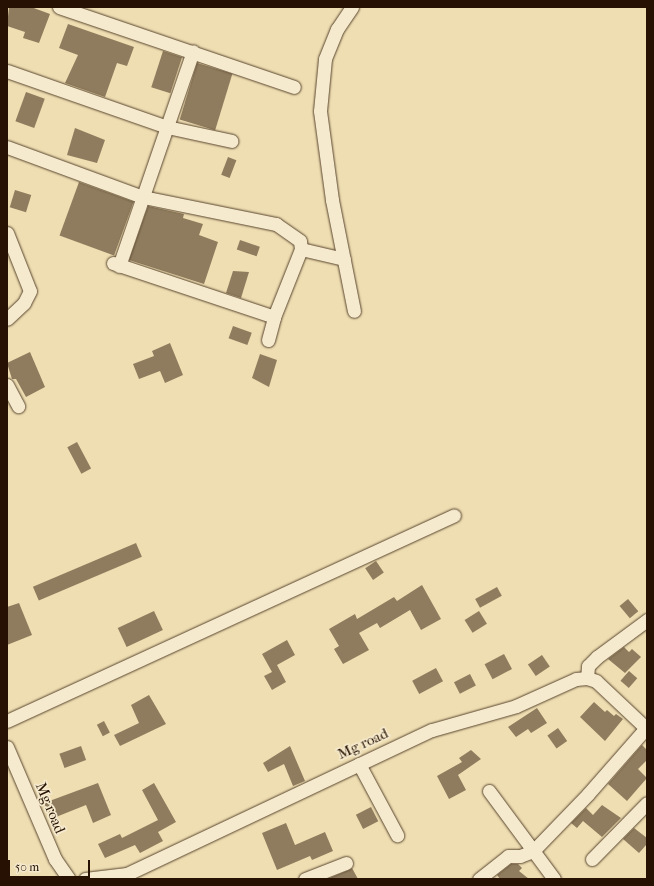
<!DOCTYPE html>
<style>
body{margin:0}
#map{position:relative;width:654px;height:886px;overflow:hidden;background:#efdeb2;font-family:"IM FELL French Canon",serif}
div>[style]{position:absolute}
.building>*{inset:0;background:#8f7c5e;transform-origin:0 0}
.roads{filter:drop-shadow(0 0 1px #58442e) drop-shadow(0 0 1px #58442e)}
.minor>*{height:13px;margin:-6.5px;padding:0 6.5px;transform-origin:6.5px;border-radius:6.5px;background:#f5eacd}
span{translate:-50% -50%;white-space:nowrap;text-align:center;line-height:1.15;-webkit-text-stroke:3.5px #f5eacd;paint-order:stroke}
.street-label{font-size:15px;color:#261102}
.frame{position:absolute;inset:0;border:8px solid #261102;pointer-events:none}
.scale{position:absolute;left:8px;top:860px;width:82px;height:18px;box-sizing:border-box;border:2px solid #261102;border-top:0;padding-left:5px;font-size:12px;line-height:14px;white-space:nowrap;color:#261102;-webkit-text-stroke:3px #f5eacd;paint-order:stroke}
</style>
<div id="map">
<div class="building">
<i style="clip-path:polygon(9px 7px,31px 7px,50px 14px,39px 43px,23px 38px,25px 32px,7px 26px)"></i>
<i style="clip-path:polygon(68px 24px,134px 47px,127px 66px,117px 63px,105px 97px,65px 83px,78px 55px,59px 48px)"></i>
<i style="left:163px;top:51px;width:20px;height:38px;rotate:18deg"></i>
<i style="left:197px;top:63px;width:37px;height:59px;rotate:17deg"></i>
<i style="left:26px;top:92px;width:20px;height:31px;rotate:20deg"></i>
<i style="clip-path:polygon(75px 128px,105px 140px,97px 163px,67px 155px)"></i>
<i style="left:228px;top:157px;width:9px;height:19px;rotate:21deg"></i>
<i style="left:79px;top:182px;width:58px;height:57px;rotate:20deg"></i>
<i style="left:15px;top:190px;width:17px;height:18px;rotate:17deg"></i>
<i style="clip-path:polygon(148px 206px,184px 214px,183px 218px,203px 224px,199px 235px,218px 242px,204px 284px,129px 260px)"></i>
<i style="left:240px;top:240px;width:21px;height:10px;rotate:19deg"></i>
<i style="clip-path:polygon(233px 271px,249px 272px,241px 298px,226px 293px)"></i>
<i style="left:233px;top:326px;width:20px;height:13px;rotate:20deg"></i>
<i style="clip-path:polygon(170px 343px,183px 375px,165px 383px,160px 371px,139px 379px,133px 364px,154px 356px,152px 351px)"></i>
<i style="clip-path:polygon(30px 352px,45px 387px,26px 397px,16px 379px,12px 379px,7px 363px)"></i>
<i style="clip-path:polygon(260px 354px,277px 360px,269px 387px,252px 378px)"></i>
<i style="left:77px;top:442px;width:30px;height:11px;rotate:62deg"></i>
<i style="left:136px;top:543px;width:15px;height:112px;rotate:67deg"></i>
<i style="left:376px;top:561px;width:14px;height:13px;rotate:56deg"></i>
<i style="clip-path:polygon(422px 585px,441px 619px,421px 630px,410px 610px,380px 628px,377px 623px,359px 633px,369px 650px,343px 664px,334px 649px,339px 646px,329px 629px,355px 614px,357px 619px,394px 597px,397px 601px)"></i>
<i style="left:497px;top:587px;width:10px;height:25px;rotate:61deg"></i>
<i style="left:628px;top:599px;width:16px;height:11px;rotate:50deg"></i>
<i style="clip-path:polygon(19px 603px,32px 635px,7px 645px,7px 607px)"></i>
<i style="left:154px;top:611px;width:21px;height:40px;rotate:65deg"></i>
<i style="left:479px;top:611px;width:15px;height:17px;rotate:58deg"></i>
<i style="clip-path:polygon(287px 640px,295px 655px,277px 665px,286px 682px,272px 690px,264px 676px,272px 672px,262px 654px)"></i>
<i style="clip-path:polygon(624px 647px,629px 652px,632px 649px,641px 657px,625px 673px,608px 659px)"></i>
<i style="left:504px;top:654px;width:17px;height:22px;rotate:62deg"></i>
<i style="left:542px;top:655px;width:14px;height:17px;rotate:56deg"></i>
<i style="left:436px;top:668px;width:15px;height:27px;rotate:62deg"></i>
<i style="left:629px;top:671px;width:11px;height:13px;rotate:41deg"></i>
<i style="left:470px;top:674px;width:13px;height:18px;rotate:63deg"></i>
<i style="clip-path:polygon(149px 695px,166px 724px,120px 746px,114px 735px,139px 723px,131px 705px)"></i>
<i style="clip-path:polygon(594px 702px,605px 712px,607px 710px,614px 716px,616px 714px,623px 719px,605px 741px,580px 717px)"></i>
<i style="clip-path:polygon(537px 708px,547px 723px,531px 733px,528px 729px,516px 737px,508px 727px)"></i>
<i style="left:104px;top:721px;width:13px;height:8px;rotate:63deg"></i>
<i style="left:558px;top:728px;width:16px;height:13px;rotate:55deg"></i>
<i style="clip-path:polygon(642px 745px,647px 750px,647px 760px,638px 769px,647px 778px,627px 801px,608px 784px)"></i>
<i style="left:81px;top:746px;width:15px;height:23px;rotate:70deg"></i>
<i style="clip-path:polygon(290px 746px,305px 781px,293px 786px,284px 764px,268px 772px,263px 763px)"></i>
<i style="clip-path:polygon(471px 750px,481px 759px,458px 775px,466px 790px,449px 799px,437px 776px,462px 762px,459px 758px)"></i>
<i style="clip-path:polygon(98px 783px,111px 815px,93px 823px,86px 805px,51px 819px,44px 803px)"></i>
<i style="clip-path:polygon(154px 783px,176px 822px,158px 832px,163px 841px,140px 853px,135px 845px,105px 858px,98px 844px,120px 834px,122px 838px,158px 820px,142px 790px)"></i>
<i style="clip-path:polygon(602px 805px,621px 818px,602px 837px,583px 821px,577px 828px,571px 823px,586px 808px,593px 815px)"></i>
<i style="left:371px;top:807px;width:16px;height:17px;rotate:63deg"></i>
<i style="clip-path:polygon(286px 823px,295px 845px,325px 832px,333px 851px,312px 860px,310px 856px,277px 870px,262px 833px)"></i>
<i style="clip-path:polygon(634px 828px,647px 838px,647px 844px,639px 853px,623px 839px)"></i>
<i style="clip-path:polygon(511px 864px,518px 864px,522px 868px,519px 871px,529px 879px,500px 879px,497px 875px)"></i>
<i style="clip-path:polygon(352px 868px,358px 879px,327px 879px,349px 870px)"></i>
</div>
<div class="roads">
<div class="minor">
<i style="left:59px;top:7px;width:248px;rotate:18.8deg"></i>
<i style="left:352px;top:7px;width:27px;rotate:124deg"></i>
<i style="left:337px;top:29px;width:32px;rotate:112deg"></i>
<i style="left:325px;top:59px;width:52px;rotate:95.5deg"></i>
<i style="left:320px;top:111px;width:90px;rotate:82.3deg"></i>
<i style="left:332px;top:200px;width:113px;rotate:78.8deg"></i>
<i style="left:7px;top:71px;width:170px;rotate:19.3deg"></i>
<i style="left:167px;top:127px;width:66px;rotate:12.2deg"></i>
<i style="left:7px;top:147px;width:145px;rotate:20.2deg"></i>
<i style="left:143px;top:197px;width:136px;rotate:11.5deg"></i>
<i style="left:276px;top:224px;width:29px;rotate:35deg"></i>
<i style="left:300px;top:241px;width:8px;rotate:83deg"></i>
<i style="left:301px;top:249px;width:44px;rotate:13.1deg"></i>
<i style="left:7px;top:233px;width:62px;rotate:68.4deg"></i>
<i style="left:30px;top:291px;width:13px;rotate:117deg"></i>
<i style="left:24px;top:303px;width:23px;rotate:137deg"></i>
<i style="left:113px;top:263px;width:170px;rotate:18.5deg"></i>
<i style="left:119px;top:266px;width:227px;rotate:-71deg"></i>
<i style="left:268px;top:340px;width:24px;rotate:-75deg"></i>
<i style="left:274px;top:317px;width:73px;rotate:-68.3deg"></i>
<i style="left:7px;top:385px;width:24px;rotate:62deg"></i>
<i style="left:587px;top:678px;width:12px;rotate:-85deg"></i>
<i style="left:588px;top:666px;width:13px;rotate:-45deg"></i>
<i style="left:597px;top:657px;width:62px;rotate:-36.5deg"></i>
<i style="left:7px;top:721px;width:492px;rotate:-24.7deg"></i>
<i style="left:7px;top:747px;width:122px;rotate:66.8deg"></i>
<i style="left:55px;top:859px;width:24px;rotate:55deg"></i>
<i style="left:359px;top:764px;width:81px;rotate:61.8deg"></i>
<i style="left:489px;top:791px;width:109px;rotate:53.5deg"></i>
<i style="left:592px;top:859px;width:78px;rotate:-45.5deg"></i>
<i style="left:85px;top:879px;width:42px;rotate:-6.8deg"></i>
<i style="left:127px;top:874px;width:337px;rotate:-25.3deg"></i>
<i style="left:432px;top:730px;width:87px;rotate:-15.9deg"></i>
<i style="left:516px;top:706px;width:66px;rotate:-24.2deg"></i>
<i style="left:576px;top:679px;width:11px;rotate:-5deg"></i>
<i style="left:587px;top:678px;width:9px;rotate:18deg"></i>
<i style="left:596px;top:681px;width:70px;rotate:43.3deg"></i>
<i style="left:305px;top:879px;width:44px;rotate:-21.3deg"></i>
<i style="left:479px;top:879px;width:37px;rotate:-38deg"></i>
<i style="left:508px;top:856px;width:12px"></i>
<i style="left:520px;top:856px;width:14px;rotate:-21deg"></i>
<i style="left:533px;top:851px;width:79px;rotate:-46deg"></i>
<i style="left:588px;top:794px;width:88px;rotate:-48.7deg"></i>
</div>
</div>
<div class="street-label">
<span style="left:363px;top:744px;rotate:-25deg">Mg road</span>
<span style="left:50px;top:808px;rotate:67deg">Mg road</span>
</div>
<div class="frame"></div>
<div class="scale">50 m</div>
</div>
